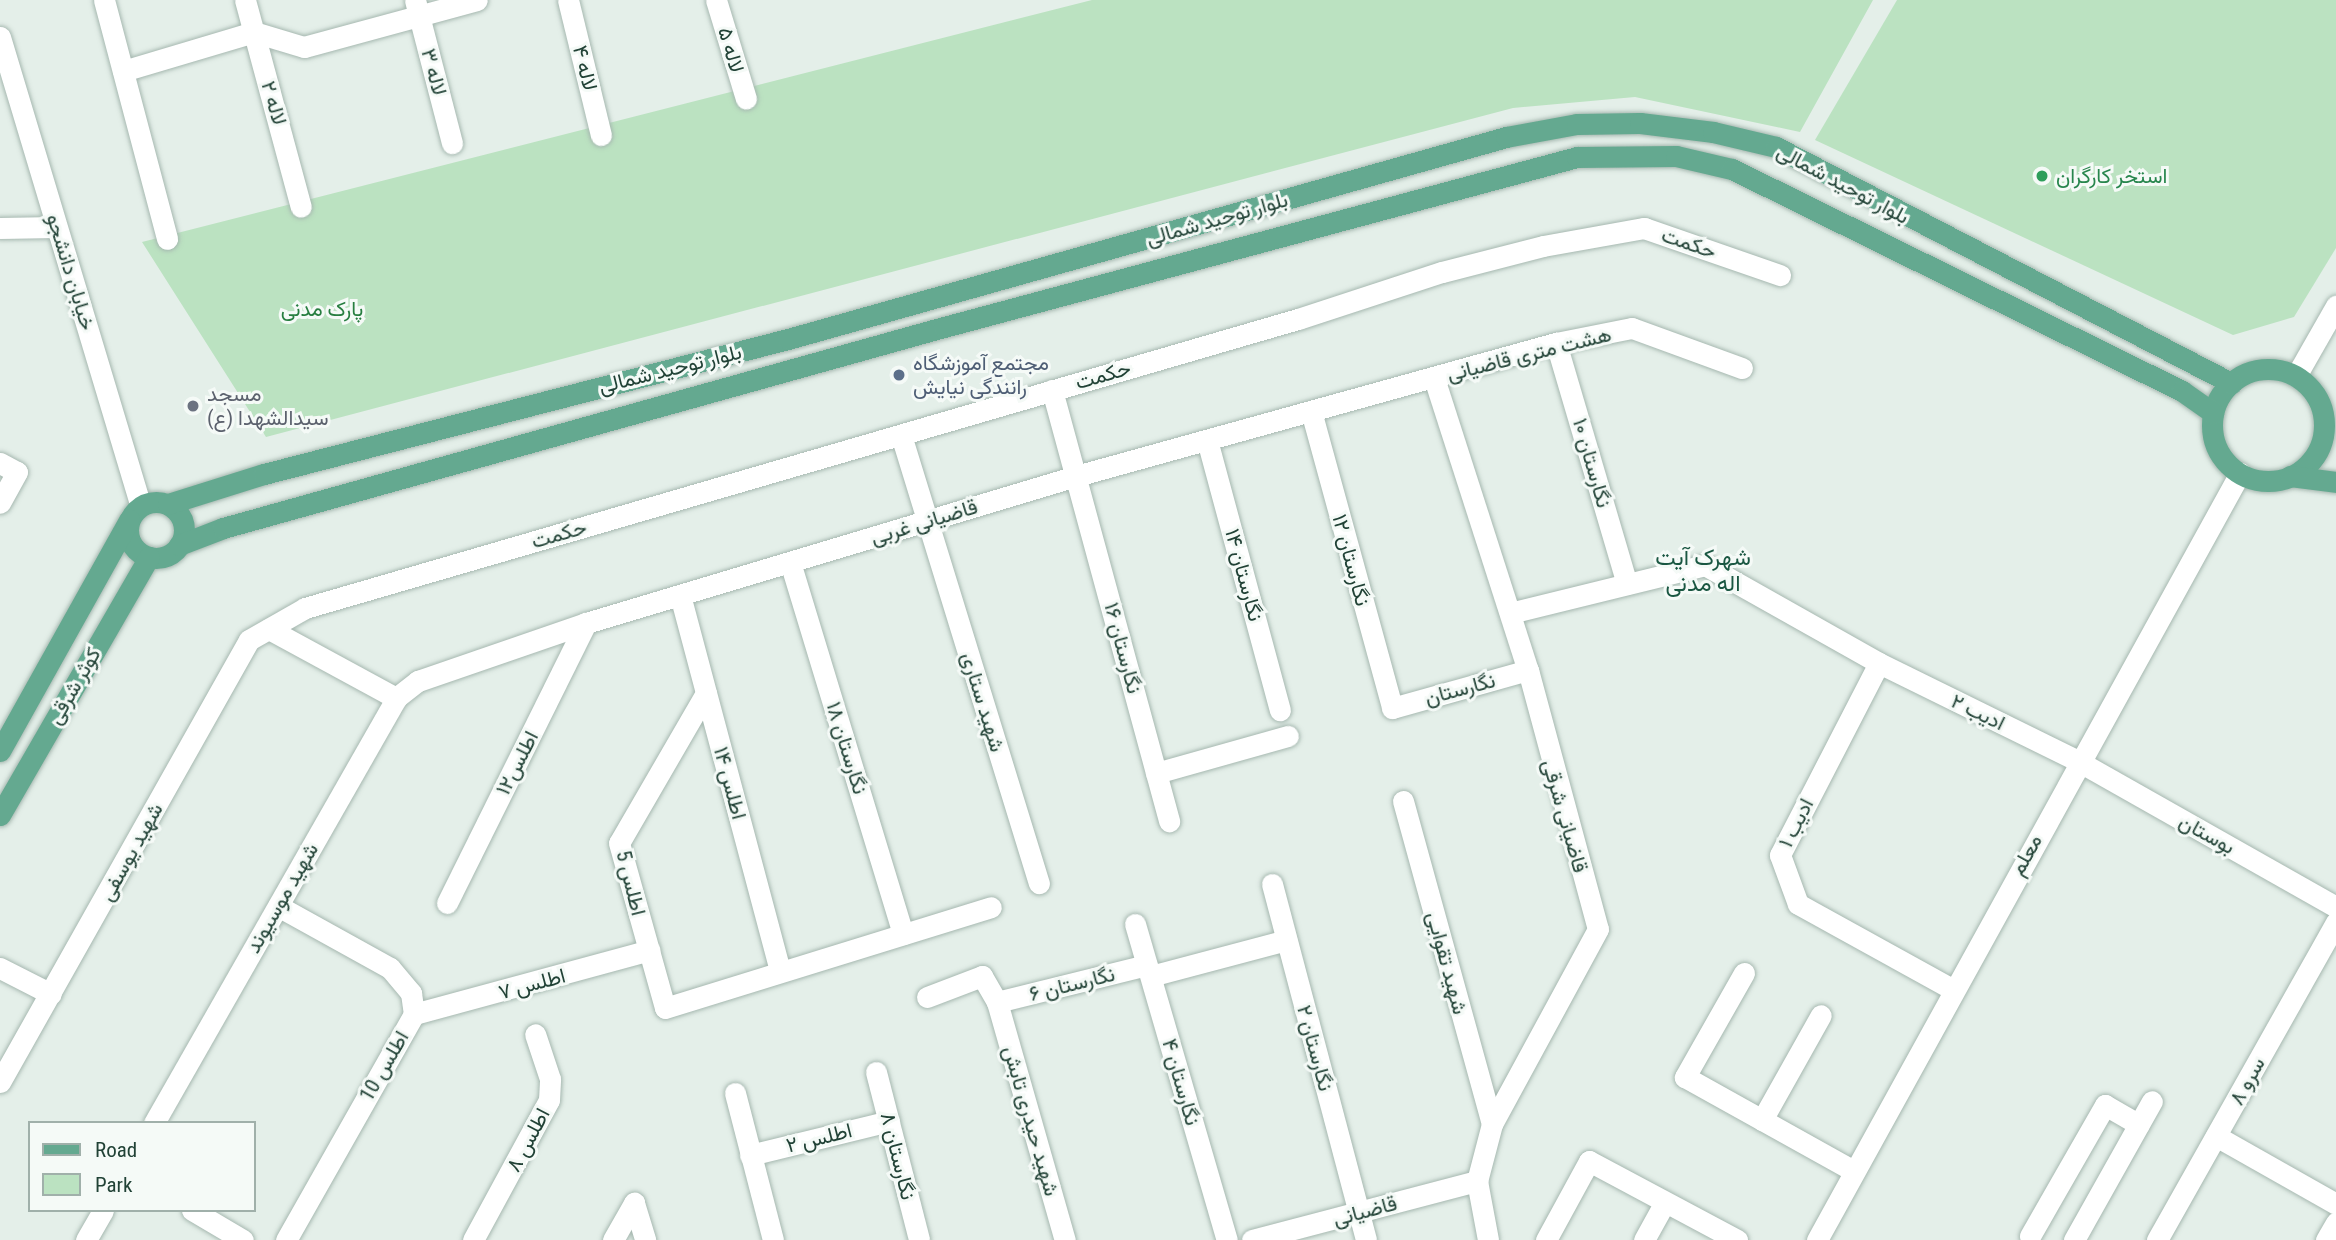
<!DOCTYPE html>
<meta charset="utf-8">
<style>
body{margin:0}
#map{position:relative;width:2336px;height:1240px;overflow:hidden;background:#e4efe9;font-family:"Roboto Condensed",Vazirmatn,sans-serif}
div>[style]{position:absolute}
.green>*{inset:0;background:#bbe2c1}
.roads{filter:drop-shadow(0 0 2px #a6b8b0) drop-shadow(0 0 2px #a6b8b0)}
.minor>*{height:21px;margin:-10.5px;padding:0 10.5px;transform-origin:10.5px;border-radius:10.5px;background:#fff}
.major>*{height:21px;margin:-10.5px;padding:0 10.5px;transform-origin:10.5px;border-radius:10.5px;background:#64a990}
.major>.ring{margin:-10.5px;padding:0;box-sizing:content-box;background:none;border:21px solid #64a990;border-radius:50%}
.dots>*{width:19px;height:19px;translate:-50% -50%;box-sizing:border-box;border:4px solid #f5faf7;border-radius:50%}
span{translate:-50% -50%;white-space:nowrap;text-align:center;line-height:1.15;-webkit-text-stroke:6px #f5faf7;paint-order:stroke}
.street-label{font-size:21px;color:#214236}
.leisure-label{font-size:21px;color:#27864d}
.left{translate:0 -50%;text-align:left}
.park-label{font-size:21px;color:#277e40}
.service-label{font-size:21px;color:#4e5e75}
.worship-label{font-size:21px;color:#5b616d}
.neighbourhood-label{font-size:23px;color:#1a5742}
.legend{position:absolute;left:28px;top:1121px;width:228px;height:91px;box-sizing:border-box;background:#f5faf7;border:2px solid #a0b0aa;margin:0;padding:9px 12px;list-style:none;font-size:21px;color:#214236}
.legend li{display:flex;align-items:center;gap:14px;height:35px}
.legend b{width:35px;border:2px solid #a0b0aa}
</style>
<div id="map">
<div class="green">
<i style="clip-path:polygon(1092px 0,1873px 0,1800px 132px,1635px 97px,1513px 108px,266px 437px,142px 242px)"></i>
<i style="clip-path:polygon(1897px 0,2336px 0,2336px 248px,2294px 317px,2233px 335px,1815px 140px)"></i>
</div>
<div class="roads">
<div class="minor">
<i style="left:104px;top:0;width:247px;rotate:75.2deg"></i>
<i style="left:245px;top:0;width:214px;rotate:74.9deg"></i>
<i style="left:415px;top:0;width:148px;rotate:75.5deg"></i>
<i style="left:568px;top:0;width:139px;rotate:76.3deg"></i>
<i style="left:716px;top:0;width:103px;rotate:73.1deg"></i>
<i style="left:0;top:37px;width:490px;rotate:73.3deg"></i>
<i style="left:123px;top:71px;width:137px;rotate:-16.6deg"></i>
<i style="left:254px;top:32px;width:52px;rotate:16.7deg"></i>
<i style="left:304px;top:47px;width:179px;rotate:-15.2deg"></i>
<i style="left:0;top:228px;width:56px;rotate:-1deg"></i>
<i style="left:1556px;top:343px;width:251px;rotate:73.6deg"></i>
<i style="left:2296px;top:376px;width:81px;rotate:-60.3deg"></i>
<i style="left:1434px;top:378px;width:307px;rotate:72.2deg"></i>
<i style="left:1528px;top:670px;width:268px;rotate:74.9deg"></i>
<i style="left:1598px;top:929px;width:222px;rotate:118.5deg"></i>
<i style="left:1492px;top:1124px;width:59px;rotate:104.7deg"></i>
<i style="left:1477px;top:1181px;width:60px;rotate:79.4deg"></i>
<i style="left:1052px;top:390px;width:447px;rotate:74.8deg"></i>
<i style="left:1311px;top:411px;width:308px;rotate:74.7deg"></i>
<i style="left:1392px;top:708px;width:141px;rotate:-15.6deg"></i>
<i style="left:901px;top:435px;width:469px;rotate:72.9deg"></i>
<i style="left:1207px;top:440px;width:280px;rotate:74.9deg"></i>
<i style="left:0;top:463px;width:19px;rotate:28deg"></i>
<i style="left:17px;top:472px;width:35px;rotate:119deg"></i>
<i style="left:790px;top:562px;width:389px;rotate:73.1deg"></i>
<i style="left:680px;top:595px;width:389px;rotate:75.1deg"></i>
<i style="left:1510px;top:613px;width:201px;rotate:-13.8deg"></i>
<i style="left:1705px;top:565px;width:200px;rotate:29.4deg"></i>
<i style="left:1879px;top:663px;width:222px;rotate:26.2deg"></i>
<i style="left:2078px;top:761px;width:296px;rotate:29.5deg"></i>
<i style="left:269px;top:629px;width:145px;rotate:28.5deg"></i>
<i style="left:1879px;top:663px;width:216px;rotate:117.3deg"></i>
<i style="left:1780px;top:855px;width:52px;rotate:69.8deg"></i>
<i style="left:1798px;top:904px;width:176px;rotate:28.9deg"></i>
<i style="left:706px;top:693px;width:173px;rotate:120.1deg"></i>
<i style="left:619px;top:843px;width:171px;rotate:74.4deg"></i>
<i style="left:665px;top:1008px;width:341px;rotate:-17.2deg"></i>
<i style="left:1156px;top:773px;width:137px;rotate:-15.7deg"></i>
<i style="left:1403px;top:801px;width:335px;rotate:74.6deg"></i>
<i style="left:1272px;top:884px;width:368px;rotate:75.2deg"></i>
<i style="left:447px;top:903px;width:313px;rotate:-63.6deg"></i>
<i style="left:278px;top:906px;width:128px;rotate:29deg"></i>
<i style="left:390px;top:968px;width:33px;rotate:50deg"></i>
<i style="left:411px;top:993px;width:21px;rotate:82deg"></i>
<i style="left:414px;top:1014px;width:260px;rotate:119.5deg"></i>
<i style="left:1135px;top:924px;width:329px;rotate:73.8deg"></i>
<i style="left:0;top:968px;width:57px;rotate:27deg"></i>
<i style="left:1744px;top:973px;width:120px;rotate:119.6deg"></i>
<i style="left:1685px;top:1077px;width:193px;rotate:29.1deg"></i>
<i style="left:1151px;top:976px;width:140px;rotate:-14.9deg"></i>
<i style="left:927px;top:997px;width:59px;rotate:-20.9deg"></i>
<i style="left:982px;top:976px;width:30px;rotate:60deg"></i>
<i style="left:997px;top:1002px;width:248px;rotate:74.1deg"></i>
<i style="left:997px;top:1002px;width:154px;rotate:-13.9deg"></i>
<i style="left:414px;top:1014px;width:244px;rotate:-15.2deg"></i>
<i style="left:876px;top:1072px;width:173px;rotate:75.6deg"></i>
<i style="left:0;top:1082px;width:507px;rotate:-60.61deg"></i>
<i style="left:249px;top:640px;width:64px;rotate:-29.7deg"></i>
<i style="left:305px;top:608px;width:1034px;rotate:-16.23deg"></i>
<i style="left:1298px;top:319px;width:151px;rotate:-18.1deg"></i>
<i style="left:1442px;top:272px;width:104px;rotate:-14.4deg"></i>
<i style="left:1543px;top:246px;width:103px;rotate:-10.1deg"></i>
<i style="left:1644px;top:228px;width:144px;rotate:19.1deg"></i>
<i style="left:735px;top:1093px;width:152px;rotate:75.5deg"></i>
<i style="left:1762px;top:1120px;width:120px;rotate:-60.7deg"></i>
<i style="left:154px;top:1123px;width:489px;rotate:-60.3deg"></i>
<i style="left:396px;top:698px;width:28px;rotate:-38deg"></i>
<i style="left:418px;top:681px;width:178px;rotate:-19deg"></i>
<i style="left:586px;top:623px;width:512px;rotate:-16.7deg"></i>
<i style="left:1076px;top:476px;width:498px;rotate:-15.5deg"></i>
<i style="left:1556px;top:343px;width:77px;rotate:-11.2deg"></i>
<i style="left:1632px;top:328px;width:117px;rotate:20deg"></i>
<i style="left:2216px;top:1136px;width:138px;rotate:29.5deg"></i>
<i style="left:750px;top:1155px;width:143px;rotate:-13.7deg"></i>
<i style="left:634px;top:1203px;width:39px;rotate:73deg"></i>
<i style="left:192px;top:1210px;width:59px;rotate:30.5deg"></i>
<i style="left:2030px;top:1236px;width:151px;rotate:-60.2deg"></i>
<i style="left:2105px;top:1105px;width:39px;rotate:30deg"></i>
<i style="left:86px;top:1240px;width:34px;rotate:-60deg"></i>
<i style="left:473px;top:1240px;width:159px;rotate:-61.5deg"></i>
<i style="left:549px;top:1100px;width:21px;rotate:-87deg"></i>
<i style="left:550px;top:1079px;width:47px;rotate:-108.4deg"></i>
<i style="left:613px;top:1240px;width:43px;rotate:-60.4deg"></i>
<i style="left:1252px;top:1240px;width:233px;rotate:-14.7deg"></i>
<i style="left:1546px;top:1240px;width:90px;rotate:-61.4deg"></i>
<i style="left:1589px;top:1161px;width:168px;rotate:28.1deg"></i>
<i style="left:1644px;top:1240px;width:43px;rotate:-61.1deg"></i>
<i style="left:1817px;top:1240px;width:876px;rotate:-61.12deg"></i>
<i style="left:2074px;top:1240px;width:159px;rotate:-60.7deg"></i>
<i style="left:2157px;top:1240px;width:365px;rotate:-60.6deg"></i>
<i style="left:2326px;top:1240px;width:20px;rotate:-60deg"></i>
</div>
<div class="major">
<i class="ring" style="left:2212px;top:369px;width:91px;height:91px"></i>
<i style="left:2290px;top:476px;width:46px;rotate:7.4deg"></i>
<i class="ring" style="left:128px;top:502px;width:35px;height:35px"></i>
<i style="left:168px;top:504px;width:101px;rotate:-17.4deg"></i>
<i style="left:264px;top:474px;width:541px;rotate:-14.45deg"></i>
<i style="left:788px;top:339px;width:746px;rotate:-15.71deg"></i>
<i style="left:1506px;top:137px;width:72px;rotate:-10.4deg"></i>
<i style="left:1577px;top:124px;width:63px;rotate:-0.9deg"></i>
<i style="left:1640px;top:123px;width:74px;rotate:7deg"></i>
<i style="left:1713px;top:132px;width:65px;rotate:13.4deg"></i>
<i style="left:1776px;top:147px;width:513px;rotate:27.41deg"></i>
<i style="left:179px;top:545px;width:47px;rotate:-21.1deg"></i>
<i style="left:223px;top:528px;width:748px;rotate:-15.58deg"></i>
<i style="left:944px;top:327px;width:655px;rotate:-15.03deg"></i>
<i style="left:1577px;top:157px;width:99px;rotate:-0.6deg"></i>
<i style="left:1676px;top:156px;width:57px;rotate:13.1deg"></i>
<i style="left:1732px;top:169px;width:502px;rotate:26.26deg"></i>
<i style="left:2182px;top:391px;width:38px;rotate:35deg"></i>
<i style="left:0;top:751px;width:265px;rotate:-60.8deg"></i>
<i style="left:0;top:815px;width:298px;rotate:-60deg"></i>
</div>
</div>
<div class="dots">
<i style="left:2042px;top:176px;background:#2e9e5b"></i>
<i style="left:899px;top:375px;background:#5c6f8a"></i>
<i style="left:193px;top:406px;background:#6b7280"></i>
</div>
<div class="street-label">
<span style="left:731px;top:50px;rotate:74deg">لاله ۵</span>
<span style="left:585px;top:68px;rotate:76deg">لاله ۴</span>
<span style="left:434px;top:72px;rotate:75deg">لاله ۳</span>
<span style="left:274px;top:103px;rotate:74deg">لاله ۲</span>
<span style="left:1843px;top:184px;rotate:28deg">بلوار توحید شمالی</span>
<span style="left:1217px;top:219px;rotate:-16deg">بلوار توحید شمالی</span>
<span style="left:1689px;top:243px;rotate:19deg">حکمت</span>
<span style="left:71px;top:272px;rotate:73deg">خیابان دانشجو</span>
<span style="left:1529px;top:354px;rotate:-14deg">هشت متری قاضیانی</span>
<span style="left:670px;top:369px;rotate:-14deg">بلوار توحید شمالی</span>
<span style="left:1103px;top:375px;rotate:-16deg">حکمت</span>
<span style="left:1592px;top:463px;rotate:74deg">نگارستان ۱۰</span>
<span style="left:924px;top:522px;rotate:-17deg">قاضیانی غربی</span>
<span style="left:559px;top:534px;rotate:-16deg">حکمت</span>
<span style="left:1351px;top:560px;rotate:75deg">نگارستان ۱۲</span>
<span style="left:1244px;top:575px;rotate:75deg">نگارستان ۱۴</span>
<span style="left:1123px;top:648px;rotate:75deg">نگارستان ۱۶</span>
<span style="left:74px;top:686px;rotate:-60deg">کوثر شرقی</span>
<span style="left:1460px;top:689px;rotate:-15deg">نگارستان</span>
<span style="left:983px;top:702px;rotate:73deg">شهید ستاری</span>
<span style="left:1978px;top:712px;rotate:26deg">ادیب ۲</span>
<span style="left:847px;top:748px;rotate:73deg">نگارستان ۱۸</span>
<span style="left:517px;top:763px;rotate:-63deg">اطلس۱۲</span>
<span style="left:730px;top:783px;rotate:75deg">اطلس ۱۴</span>
<span style="left:1565px;top:816px;rotate:74deg">قاضیانی شرقی</span>
<span style="left:1796px;top:823px;rotate:-63deg">ادیب ۱</span>
<span style="left:2207px;top:834px;rotate:29deg">بوستان</span>
<span style="left:131px;top:852px;rotate:-61deg">شهید یوسفی</span>
<span style="left:2026px;top:855px;rotate:-61deg">معلم</span>
<span style="left:631px;top:883px;rotate:76deg">اطلس 5</span>
<span style="left:282px;top:898px;rotate:-60deg">شهید موسیوند</span>
<span style="left:1447px;top:963px;rotate:75deg">شهید تقوایی</span>
<span style="left:532px;top:984px;rotate:-15deg">اطلس ۷</span>
<span style="left:1072px;top:984px;rotate:-14deg">نگارستان ۶</span>
<span style="left:1315px;top:1048px;rotate:75deg">نگارستان ۲</span>
<span style="left:384px;top:1066px;rotate:-60deg">اطلس 10</span>
<span style="left:2247px;top:1081px;rotate:-61deg">سرو ۸</span>
<span style="left:1181px;top:1082px;rotate:74deg">نگارستان ۴</span>
<span style="left:1031px;top:1121px;rotate:74deg">شهید حیدری تابش</span>
<span style="left:819px;top:1138px;rotate:-14deg">اطلس ۲</span>
<span style="left:528px;top:1140px;rotate:-62deg">اطلس ۸</span>
<span style="left:898px;top:1156px;rotate:76deg">نگارستان ۸</span>
<span style="left:1365px;top:1211px;rotate:-15deg">قاضیانی</span>
</div>
<div class="leisure-label">
<span class="left" style="left:2056px;top:176px">استخر کارگران</span>
</div>
<div class="park-label">
<span style="left:322px;top:309px">پارک مدنی</span>
</div>
<div class="service-label">
<span class="left" style="left:913px;top:375px">مجتمع آموزشگاه<br>رانندگی نیایش</span>
</div>
<div class="worship-label">
<span class="left" style="left:207px;top:406px">مسجد<br>سیدالشهدا (ع)</span>
</div>
<div class="neighbourhood-label">
<span style="left:1703px;top:571px">شهرک آیت<br>اله مدنی</span>
</div>
<ul class="legend">
<li><b style="height:9px;background:#64a990"></b>Road</li>
<li><b style="height:19px;background:#bbe2c1"></b>Park</li>
</ul>
</div>
